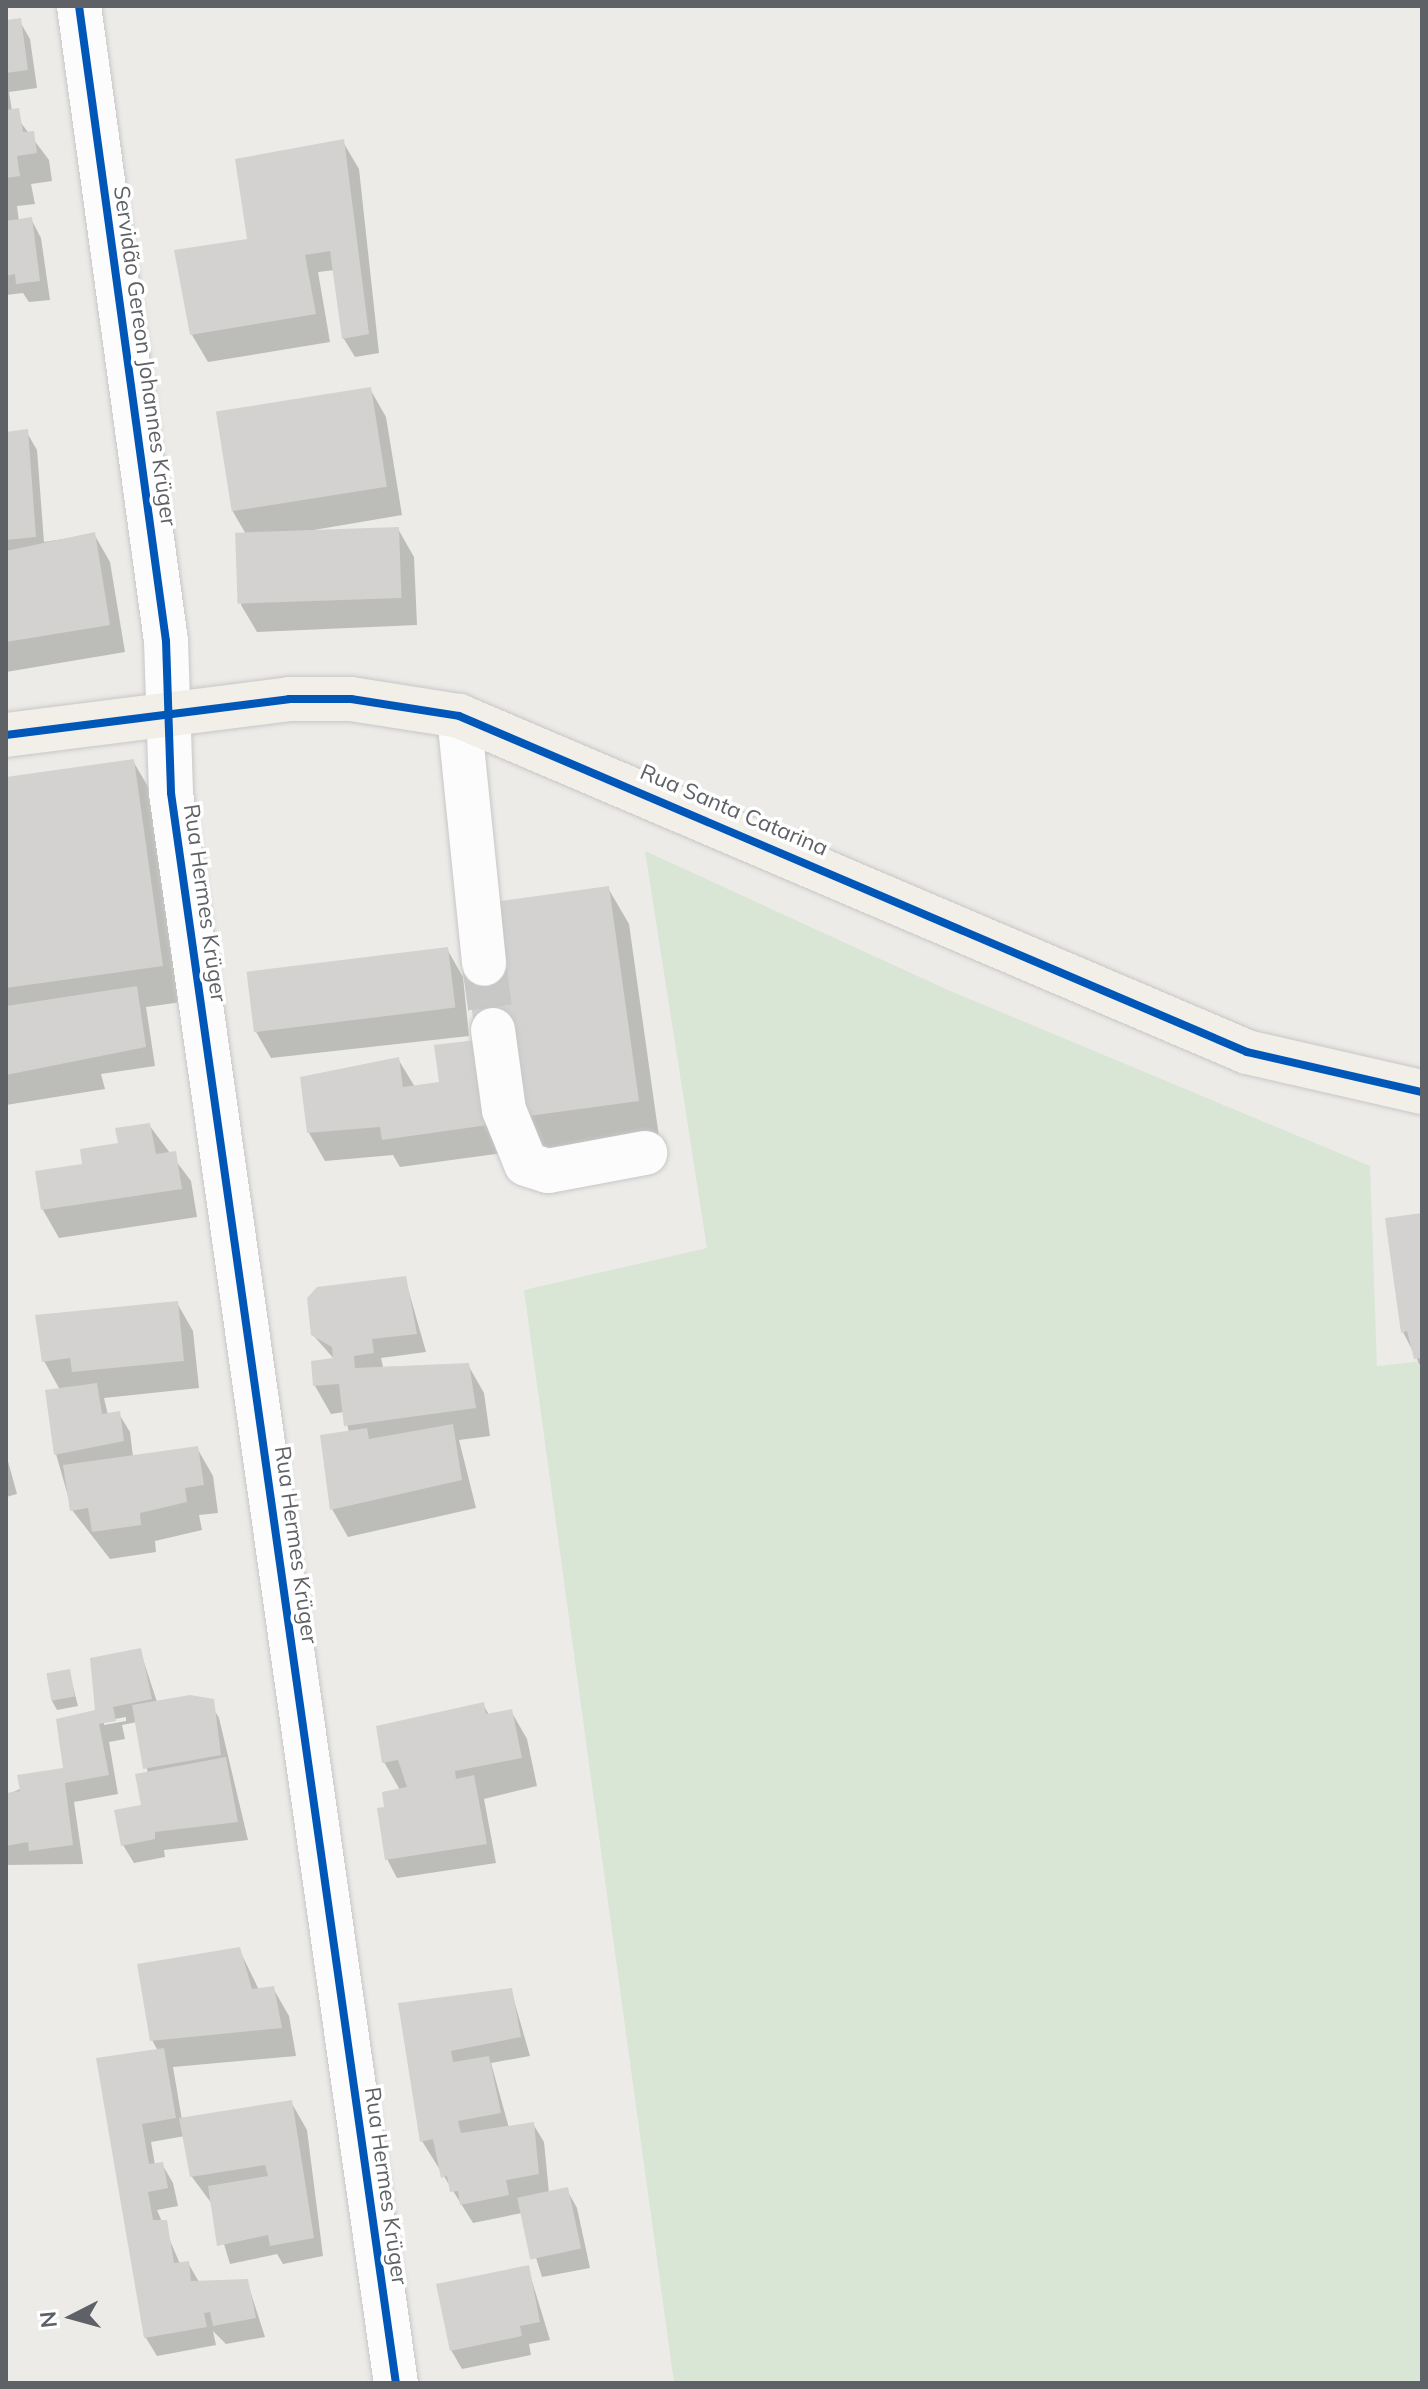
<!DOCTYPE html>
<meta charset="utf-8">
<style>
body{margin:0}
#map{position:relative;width:1428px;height:2389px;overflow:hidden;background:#ecebe8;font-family:Mulish,sans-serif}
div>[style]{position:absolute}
.green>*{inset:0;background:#d9e6d5}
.shadow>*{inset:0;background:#0003}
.building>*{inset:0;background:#d3d2d1;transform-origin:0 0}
.minor-tunnel>*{height:44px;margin-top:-22px;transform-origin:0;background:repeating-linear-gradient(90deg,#c8c8c7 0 44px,transparent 0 66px)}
.roads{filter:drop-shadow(0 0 2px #c7c7c7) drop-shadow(0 0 2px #c7c7c7)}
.minor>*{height:44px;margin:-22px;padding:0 22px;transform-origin:22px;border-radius:22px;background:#fcfcfc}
.major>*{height:44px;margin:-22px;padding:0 22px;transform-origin:22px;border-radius:22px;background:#f2efe9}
.cycleway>*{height:8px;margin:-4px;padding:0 4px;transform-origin:4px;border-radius:4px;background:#0057b8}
span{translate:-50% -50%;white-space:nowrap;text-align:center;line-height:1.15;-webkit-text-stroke:7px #fff;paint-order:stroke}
.street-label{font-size:22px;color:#5e6165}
.frame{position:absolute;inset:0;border:8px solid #5e6165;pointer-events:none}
.north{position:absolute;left:32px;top:2277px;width:80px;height:80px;-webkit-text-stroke:6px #fff;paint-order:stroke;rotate:264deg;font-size:22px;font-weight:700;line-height:32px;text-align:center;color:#5e6165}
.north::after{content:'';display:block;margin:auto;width:28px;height:36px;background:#5e6165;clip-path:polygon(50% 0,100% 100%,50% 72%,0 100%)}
</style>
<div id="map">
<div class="green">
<i style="clip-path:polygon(645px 851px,948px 990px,1370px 1166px,1377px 1366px,1422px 1361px,1422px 2383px,674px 2383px,524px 1290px,707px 1248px)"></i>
</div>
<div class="shadow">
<i style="clip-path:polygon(19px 20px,30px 39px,37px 88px,9px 92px,12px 111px,49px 160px,52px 181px,31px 184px,35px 204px,17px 206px,19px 222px,31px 219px,41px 238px,50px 300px,29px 302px,23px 293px,6px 295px,6px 22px)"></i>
<i style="clip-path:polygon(343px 142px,359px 169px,379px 353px,355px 357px,344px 339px,335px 270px,318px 272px,330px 342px,208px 362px,192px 335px)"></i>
<i style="clip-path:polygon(370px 389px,386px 417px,402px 515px,296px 533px,398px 529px,414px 557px,417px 625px,257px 632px,241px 605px,247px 536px,232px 510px)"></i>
<i style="clip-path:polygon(26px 431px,37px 450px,44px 542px,94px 534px,110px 562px,125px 652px,6px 672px,6px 434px)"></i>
<i style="clip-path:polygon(133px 761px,154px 797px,182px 1002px,146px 1007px,155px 1066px,101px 1074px,105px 1089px,6px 1105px,6px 779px)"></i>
<i style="clip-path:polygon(608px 888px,629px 924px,659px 1137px,544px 1153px,523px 1117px)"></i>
<i style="clip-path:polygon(447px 949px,463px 977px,469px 1036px,271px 1058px,255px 1030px)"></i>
<i style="clip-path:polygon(475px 1042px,503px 1153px,400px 1167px,393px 1155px,325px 1161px,309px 1133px,398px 1059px,415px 1087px,441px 1083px)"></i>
<i style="clip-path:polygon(149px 1125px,191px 1181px,197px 1217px,59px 1238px,43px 1210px,37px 1173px,84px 1166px)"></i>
<i style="clip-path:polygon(1422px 1215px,1422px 1369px,1403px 1332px)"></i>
<i style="clip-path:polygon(405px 1278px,426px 1352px,381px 1358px,383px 1367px,468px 1365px,484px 1393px,490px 1436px,459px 1440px,476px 1508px,348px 1537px,332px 1509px,349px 1432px,344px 1412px,331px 1414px,315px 1386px,335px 1360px,313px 1335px)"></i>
<i style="clip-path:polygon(177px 1303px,193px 1331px,199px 1388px,104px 1398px,108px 1415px,119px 1414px,130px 1432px,133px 1457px,197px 1448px,213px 1476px,218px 1513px,199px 1515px,202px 1530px,155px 1541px,156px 1552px,110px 1559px,72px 1510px,56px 1454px,60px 1390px,44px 1361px)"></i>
<i style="clip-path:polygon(6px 1454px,17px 1494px,6px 1497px)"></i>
<i style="clip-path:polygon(evenodd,140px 1650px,158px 1705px,208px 1699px,219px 1718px,248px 1840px,164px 1850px,165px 1857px,134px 1863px,123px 1845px,144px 1807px,148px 1774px,137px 1722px,122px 1725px,125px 1739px,109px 1742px,118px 1794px,74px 1802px,83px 1864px,6px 1865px,6px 1795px,65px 1770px,140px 1650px,126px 1717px,126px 1721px,104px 1725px,104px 1721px,126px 1717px)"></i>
<i style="clip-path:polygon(69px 1671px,78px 1706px,57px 1710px,52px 1701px)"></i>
<i style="clip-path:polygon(483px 1704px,489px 1715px,511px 1711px,527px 1739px,537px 1786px,484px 1799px,496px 1863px,397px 1878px,387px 1859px,400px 1790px,384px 1762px)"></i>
<i style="clip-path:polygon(239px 1949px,259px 1990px,273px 1988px,289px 2016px,296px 2056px,173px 2067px,182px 2120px,291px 2102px,307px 2130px,323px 2256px,283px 2264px,277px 2254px,230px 2264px,212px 2204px,192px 2177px,185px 2136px,151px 2142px,155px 2165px,162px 2164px,173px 2183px,178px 2206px,157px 2210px,180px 2264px,188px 2263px,199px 2282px,247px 2281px,265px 2337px,226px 2344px,213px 2331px,216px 2345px,157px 2356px,146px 2338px,98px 2059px,158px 2051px,152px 2040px)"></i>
<i style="clip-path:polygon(511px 1990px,530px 2056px,491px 2063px,509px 2128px,533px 2124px,544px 2142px,549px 2193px,567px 2190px,577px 2208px,590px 2268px,542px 2277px,522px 2213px,473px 2223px,422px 2141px,400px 2005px)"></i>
<i style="clip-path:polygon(528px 2268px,550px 2340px,529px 2344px,531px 2355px,462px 2369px,451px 2350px)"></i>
</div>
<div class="building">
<i style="clip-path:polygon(21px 18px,28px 70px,6px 73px,6px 20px)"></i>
<i style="clip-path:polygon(19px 108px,23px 132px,34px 131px,37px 153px,17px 156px,20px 176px,6px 178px,6px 110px)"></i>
<i style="clip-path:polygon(344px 139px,369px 334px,342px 339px,330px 251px,305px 255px,316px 314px,190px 335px,174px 250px,247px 239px,235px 159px)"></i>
<i style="clip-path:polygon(32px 217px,40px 281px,16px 284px,15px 274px,6px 276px,6px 221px)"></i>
<i style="left:371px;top:387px;width:101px;height:157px;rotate:81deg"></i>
<i style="clip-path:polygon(28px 429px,36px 537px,6px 540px,6px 432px)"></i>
<i style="left:399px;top:527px;width:71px;height:164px;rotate:88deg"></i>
<i style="clip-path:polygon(95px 532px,110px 625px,6px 642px,6px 551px)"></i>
<i style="clip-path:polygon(134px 759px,163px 966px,6px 988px,6px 777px)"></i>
<i style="clip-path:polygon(609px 886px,639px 1101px,521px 1117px,475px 1033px,466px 967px,493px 902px)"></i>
<i style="left:448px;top:947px;width:61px;height:203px;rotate:83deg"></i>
<i style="clip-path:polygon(137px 986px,146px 1047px,6px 1075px,6px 1006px)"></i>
<i style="clip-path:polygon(476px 1040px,488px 1125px,382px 1140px,380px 1127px,307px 1133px,300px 1077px,399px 1057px,403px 1087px,439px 1082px,434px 1045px)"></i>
<i style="clip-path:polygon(150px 1123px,156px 1154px,176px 1151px,182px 1189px,41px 1210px,35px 1171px,82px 1164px,80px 1149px,118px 1143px,115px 1128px)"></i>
<i style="clip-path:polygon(1422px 1213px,1422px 1358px,1414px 1359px,1407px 1331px,1401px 1333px,1385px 1218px)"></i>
<i style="clip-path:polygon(406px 1276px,417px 1334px,372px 1339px,374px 1353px,354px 1356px,355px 1368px,469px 1363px,476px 1408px,344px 1426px,339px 1384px,313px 1386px,311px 1361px,333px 1358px,332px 1347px,311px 1335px,307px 1298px,317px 1287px)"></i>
<i style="clip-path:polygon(178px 1301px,184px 1361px,72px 1372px,70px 1358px,42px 1362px,35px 1315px)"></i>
<i style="clip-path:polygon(97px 1383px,102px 1414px,120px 1411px,124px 1441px,54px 1455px,45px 1390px)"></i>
<i style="clip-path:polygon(453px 1424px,462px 1480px,330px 1510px,320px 1435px,367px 1428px,369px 1439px)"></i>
<i style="clip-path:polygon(198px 1446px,204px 1485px,185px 1488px,187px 1502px,140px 1513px,141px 1525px,92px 1532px,88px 1508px,70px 1511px,63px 1465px)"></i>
<i style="clip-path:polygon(141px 1648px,152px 1699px,113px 1707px,116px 1721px,99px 1724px,109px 1775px,65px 1783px,73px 1845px,29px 1851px,28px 1842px,6px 1846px,6px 1793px,20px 1791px,17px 1775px,63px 1768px,56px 1719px,95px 1710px,90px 1658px)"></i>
<i style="left:70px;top:1669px;width:28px;height:24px;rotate:80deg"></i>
<i style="clip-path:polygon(190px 1695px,214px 1699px,221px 1755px,143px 1769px,132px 1705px)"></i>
<i style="clip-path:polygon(484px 1702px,486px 1714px,512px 1709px,522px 1758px,455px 1771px,456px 1779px,474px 1775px,487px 1844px,385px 1860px,377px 1808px,384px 1807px,382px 1792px,407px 1787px,398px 1760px,382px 1763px,376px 1726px)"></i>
<i style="clip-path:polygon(226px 1757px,238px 1822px,155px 1832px,155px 1839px,121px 1846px,114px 1810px,141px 1805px,135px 1774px)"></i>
<i style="clip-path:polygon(240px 1947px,252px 1989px,274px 1986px,282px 2028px,150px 2041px,137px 1964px)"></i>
<i style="clip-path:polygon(512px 1988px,521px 2037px,451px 2051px,453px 2062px,489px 2056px,501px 2113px,458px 2121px,461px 2133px,534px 2122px,539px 2174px,506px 2180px,509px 2195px,460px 2205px,458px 2191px,450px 2192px,447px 2176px,441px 2178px,433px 2139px,420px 2142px,398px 2003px)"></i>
<i style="clip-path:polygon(164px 2048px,176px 2118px,142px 2124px,149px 2164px,163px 2162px,168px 2188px,148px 2192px,153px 2220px,167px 2220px,174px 2263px,189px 2261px,191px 2281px,248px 2279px,256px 2318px,213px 2326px,210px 2312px,204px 2313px,207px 2327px,144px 2338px,96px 2058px)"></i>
<i style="clip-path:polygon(292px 2100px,314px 2238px,270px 2246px,268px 2235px,217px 2246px,208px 2186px,268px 2176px,265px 2165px,190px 2177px,179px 2118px)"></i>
<i style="left:568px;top:2187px;width:63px;height:52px;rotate:78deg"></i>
<i style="clip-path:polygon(529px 2265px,540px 2322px,520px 2326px,522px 2336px,450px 2351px,436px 2284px)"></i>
</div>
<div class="minor-tunnel">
<i style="left:484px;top:964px;width:67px;rotate:82.2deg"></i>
</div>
<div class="roads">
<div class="minor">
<i style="left:79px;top:6px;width:641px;rotate:82.2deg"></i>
<i style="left:166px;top:641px;width:152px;rotate:88.1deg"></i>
<i style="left:171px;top:793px;width:1606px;rotate:81.95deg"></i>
<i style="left:459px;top:716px;width:249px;rotate:84.2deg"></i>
<i style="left:493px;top:1030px;width:81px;rotate:82.2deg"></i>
<i style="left:504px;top:1110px;width:58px;rotate:67.8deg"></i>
<i style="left:526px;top:1164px;width:23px;rotate:18deg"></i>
<i style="left:548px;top:1171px;width:99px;rotate:-10.5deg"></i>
</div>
<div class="major">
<i style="left:6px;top:735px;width:285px;rotate:-7.2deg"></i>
<i style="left:289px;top:699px;width:62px"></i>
<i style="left:351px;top:699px;width:109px;rotate:8.9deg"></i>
<i style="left:459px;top:716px;width:857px;rotate:23.09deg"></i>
<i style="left:1247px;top:1052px;width:180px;rotate:12.9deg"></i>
</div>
</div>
<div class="cycleway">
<i style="left:79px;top:6px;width:641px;rotate:82.2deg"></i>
<i style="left:166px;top:641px;width:152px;rotate:88.1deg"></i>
<i style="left:171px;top:793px;width:1606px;rotate:81.95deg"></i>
<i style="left:6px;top:735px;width:285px;rotate:-7.2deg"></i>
<i style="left:289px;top:699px;width:62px"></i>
<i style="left:351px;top:699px;width:109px;rotate:8.9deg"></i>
<i style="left:459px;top:716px;width:857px;rotate:23.09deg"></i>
<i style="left:1247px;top:1052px;width:180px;rotate:12.9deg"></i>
</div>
<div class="street-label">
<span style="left:145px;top:356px;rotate:82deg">Servidão Gereon Johannes Krüger</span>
<span style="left:734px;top:810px;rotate:23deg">Rua Santa Catarina</span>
<span style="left:205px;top:903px;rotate:82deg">Rua Hermes Krüger</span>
<span style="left:296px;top:1545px;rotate:82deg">Rua Hermes Krüger</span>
<span style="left:386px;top:2186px;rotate:82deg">Rua Hermes Krüger</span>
</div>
<div class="frame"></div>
<div class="north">N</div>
</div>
